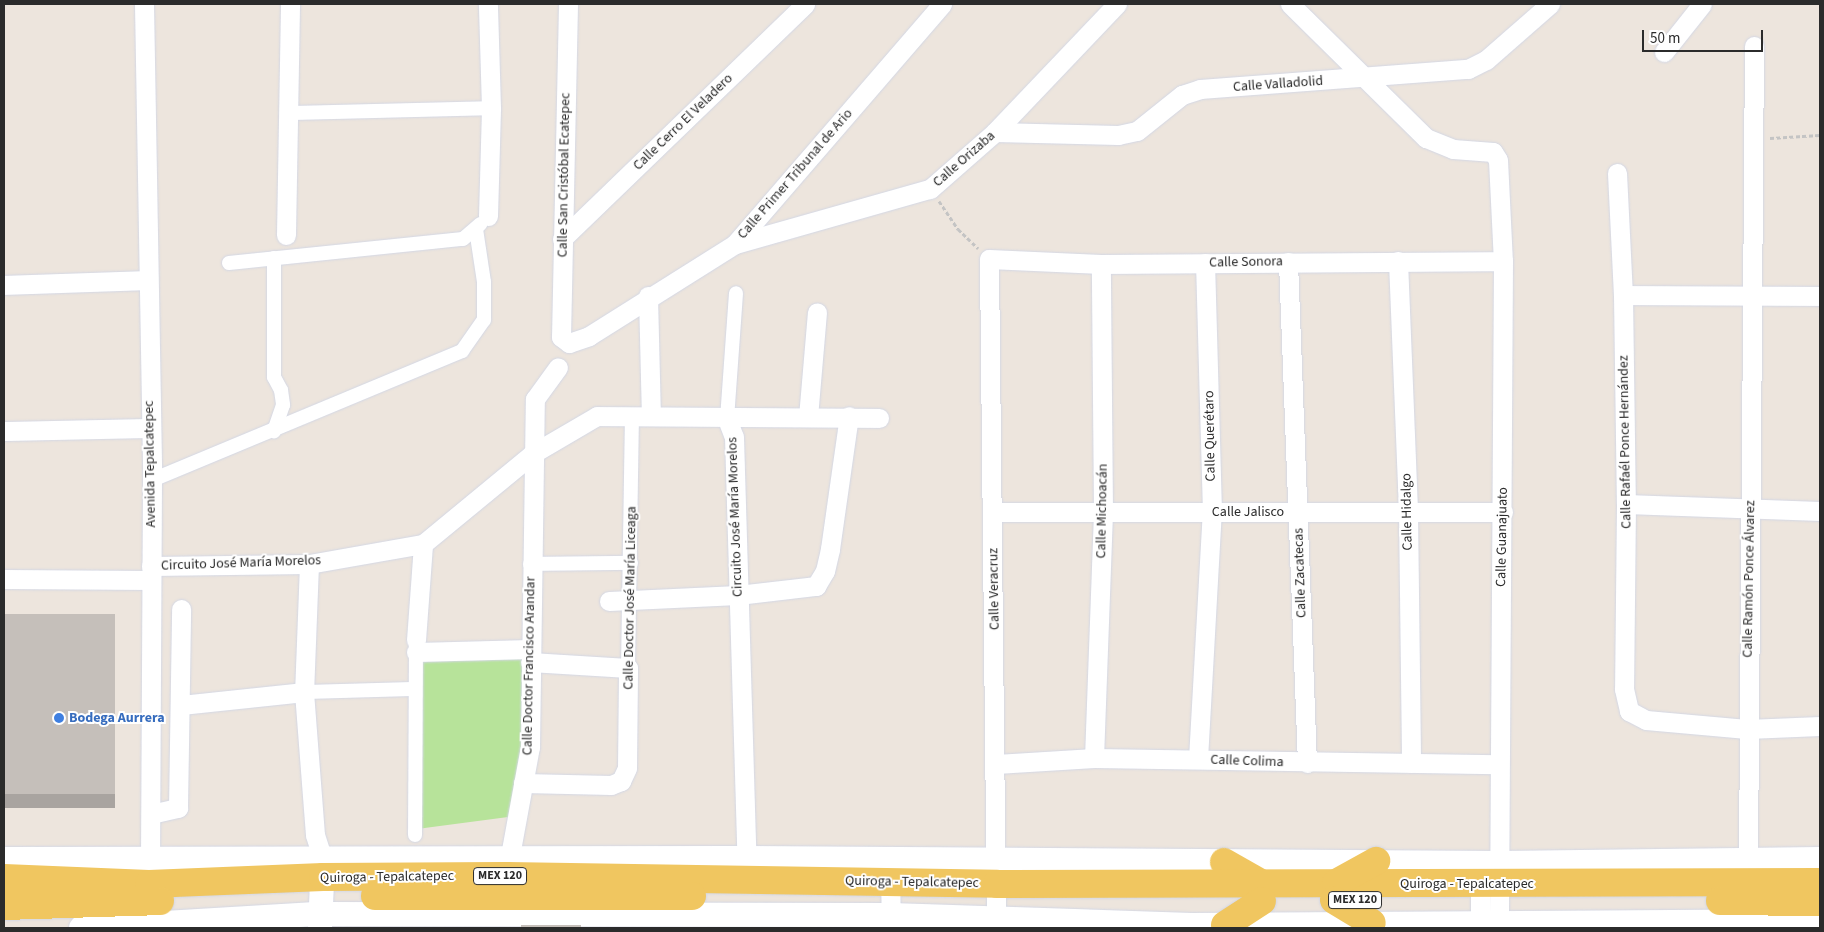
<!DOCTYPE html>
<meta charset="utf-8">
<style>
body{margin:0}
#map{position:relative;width:1824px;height:932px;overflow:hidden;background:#ede5dd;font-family:"Source Sans 3",sans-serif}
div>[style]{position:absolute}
.green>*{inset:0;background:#b7e39a}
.path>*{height:3px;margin-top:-1.5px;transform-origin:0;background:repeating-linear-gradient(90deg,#c4c4c4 0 4px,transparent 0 6.5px)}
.roads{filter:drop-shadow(0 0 1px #d3d7e4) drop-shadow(0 0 1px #d3d7e4)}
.pedestrian>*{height:14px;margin:-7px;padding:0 7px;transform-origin:7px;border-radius:7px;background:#fff}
.minor>*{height:19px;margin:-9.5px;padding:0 9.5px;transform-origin:9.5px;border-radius:9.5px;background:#fff}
.tertiary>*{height:24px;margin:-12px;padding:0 12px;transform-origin:12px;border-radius:12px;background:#fff}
.primary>*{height:28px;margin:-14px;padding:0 14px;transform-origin:14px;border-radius:14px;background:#f0c660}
.wall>*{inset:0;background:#a9a4a0;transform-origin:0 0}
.building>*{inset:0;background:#c5bfba;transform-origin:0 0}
.dots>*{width:14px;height:14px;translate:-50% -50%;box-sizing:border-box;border:2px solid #fff;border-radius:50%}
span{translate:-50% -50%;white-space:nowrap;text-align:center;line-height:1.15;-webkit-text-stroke:4px #fff;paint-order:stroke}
.shield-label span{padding:1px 4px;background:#fff;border:1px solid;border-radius:4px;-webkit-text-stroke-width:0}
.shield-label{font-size:12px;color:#2b2b2b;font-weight:700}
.street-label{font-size:14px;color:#2b2b2b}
.shop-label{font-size:14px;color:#366cbe;font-weight:700}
.left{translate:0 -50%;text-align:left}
.frame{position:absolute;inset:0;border:5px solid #2b2b2b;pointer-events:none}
.scale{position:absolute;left:1642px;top:30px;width:121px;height:22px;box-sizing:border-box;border:2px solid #2b2b2b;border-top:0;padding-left:6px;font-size:15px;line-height:18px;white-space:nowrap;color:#2b2b2b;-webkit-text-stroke:4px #fff;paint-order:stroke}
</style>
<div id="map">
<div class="green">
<i style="clip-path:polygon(529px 650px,516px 816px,417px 829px,417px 654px)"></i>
</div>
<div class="path">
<i style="left:1770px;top:138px;width:50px;rotate:-3.4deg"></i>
<i style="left:939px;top:201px;width:34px;rotate:56deg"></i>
<i style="left:958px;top:229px;width:28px;rotate:44deg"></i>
</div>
<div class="roads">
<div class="pedestrian">
<i style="left:289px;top:113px;width:202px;rotate:-1.4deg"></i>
<i style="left:274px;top:258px;width:119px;rotate:90deg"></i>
<i style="left:274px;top:377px;width:15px;rotate:62deg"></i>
<i style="left:281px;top:390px;width:15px;rotate:82deg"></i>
<i style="left:283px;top:405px;width:28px;rotate:109deg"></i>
<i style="left:229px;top:263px;width:235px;rotate:-5.9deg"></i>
<i style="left:463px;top:239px;width:23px;rotate:-41deg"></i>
<i style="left:727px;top:419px;width:126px;rotate:-85.9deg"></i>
<i style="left:152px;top:480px;width:336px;rotate:-22.6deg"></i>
<i style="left:462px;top:351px;width:38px;rotate:-55deg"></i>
<i style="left:484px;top:320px;width:38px;rotate:-90deg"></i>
<i style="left:484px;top:282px;width:54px;rotate:-98.6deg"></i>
<i style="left:530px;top:564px;width:101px;rotate:-0.6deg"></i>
<i style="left:628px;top:668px;width:253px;rotate:-89.1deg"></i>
<i style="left:304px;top:692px;width:110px;rotate:-1.6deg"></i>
<i style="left:415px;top:835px;width:192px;rotate:-89.7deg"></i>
</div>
<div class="minor">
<i style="left:144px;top:4px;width:476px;rotate:89deg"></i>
<i style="left:152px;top:480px;width:392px;rotate:90.3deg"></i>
<i style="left:568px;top:4px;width:333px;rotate:91.2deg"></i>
<i style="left:561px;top:337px;width:10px;rotate:37deg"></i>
<i style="left:569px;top:343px;width:21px;rotate:-19deg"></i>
<i style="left:589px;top:336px;width:173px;rotate:-32.2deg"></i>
<i style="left:735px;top:244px;width:317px;rotate:-49.2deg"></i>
<i style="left:1290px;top:4px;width:191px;rotate:44.6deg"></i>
<i style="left:1426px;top:138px;width:29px;rotate:22deg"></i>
<i style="left:1453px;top:149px;width:40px;rotate:4.3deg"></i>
<i style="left:1493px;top:152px;width:9px;rotate:58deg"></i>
<i style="left:1498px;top:160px;width:101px;rotate:87.2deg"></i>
<i style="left:1503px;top:261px;width:662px;rotate:90.35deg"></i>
<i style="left:1664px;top:52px;width:61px;rotate:-51.6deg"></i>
<i style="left:995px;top:132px;width:123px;rotate:1.4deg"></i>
<i style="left:1118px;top:135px;width:19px;rotate:-12deg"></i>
<i style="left:1137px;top:131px;width:58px;rotate:-38.7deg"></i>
<i style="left:1182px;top:95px;width:19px;rotate:-18deg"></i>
<i style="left:1200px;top:89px;width:269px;rotate:-4.3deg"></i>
<i style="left:1468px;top:69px;width:20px;rotate:-27deg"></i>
<i style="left:1486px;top:60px;width:85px;rotate:-41.2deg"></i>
<i style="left:1617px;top:173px;width:122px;rotate:87.2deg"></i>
<i style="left:1623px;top:295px;width:209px;rotate:89.2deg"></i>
<i style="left:1626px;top:504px;width:185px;rotate:90.6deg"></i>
<i style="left:1624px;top:689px;width:23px;rotate:77deg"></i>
<i style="left:1629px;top:711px;width:19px;rotate:28deg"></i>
<i style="left:1646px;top:720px;width:101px;rotate:5.1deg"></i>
<i style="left:1747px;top:729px;width:73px;rotate:-2.4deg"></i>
<i style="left:488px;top:216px;width:108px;rotate:-88.4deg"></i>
<i style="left:491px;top:108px;width:104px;rotate:-91.7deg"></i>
<i style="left:286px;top:235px;width:231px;rotate:-89deg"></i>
<i style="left:562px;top:239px;width:338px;rotate:-44deg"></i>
<i style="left:735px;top:244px;width:203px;rotate:-15.8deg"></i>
<i style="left:930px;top:189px;width:86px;rotate:-41.2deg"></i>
<i style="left:995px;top:132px;width:177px;rotate:-46.4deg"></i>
<i style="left:1398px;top:261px;width:250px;rotate:87.7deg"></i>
<i style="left:1408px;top:511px;width:252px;rotate:89.3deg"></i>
<i style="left:1288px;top:262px;width:501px;rotate:87.83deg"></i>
<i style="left:4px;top:285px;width:143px;rotate:-2deg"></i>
<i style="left:1623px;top:295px;width:197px;rotate:0.3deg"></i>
<i style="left:648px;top:296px;width:120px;rotate:88.6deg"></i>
<i style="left:808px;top:417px;width:105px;rotate:-85.1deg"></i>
<i style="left:727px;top:419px;width:19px;rotate:69deg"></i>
<i style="left:734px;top:437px;width:434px;rotate:88.3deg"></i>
<i style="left:4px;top:431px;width:146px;rotate:-1.2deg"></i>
<i style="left:1626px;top:504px;width:194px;rotate:2.1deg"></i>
<i style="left:993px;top:512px;width:510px"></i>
<i style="left:309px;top:564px;width:128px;rotate:92.2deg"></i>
<i style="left:304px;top:692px;width:143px;rotate:85.6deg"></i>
<i style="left:315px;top:835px;width:26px;rotate:72deg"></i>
<i style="left:151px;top:566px;width:158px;rotate:-0.7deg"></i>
<i style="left:309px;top:564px;width:116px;rotate:-10deg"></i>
<i style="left:423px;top:544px;width:141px;rotate:-39.5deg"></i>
<i style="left:532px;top:454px;width:75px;rotate:-30.3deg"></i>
<i style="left:597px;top:416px;width:282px;rotate:0.4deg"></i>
<i style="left:4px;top:579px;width:147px;rotate:0.4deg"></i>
<i style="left:609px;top:601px;width:129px;rotate:-2.7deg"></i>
<i style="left:738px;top:595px;width:79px;rotate:-6.6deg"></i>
<i style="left:816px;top:586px;width:17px;rotate:-59deg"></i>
<i style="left:825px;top:571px;width:23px;rotate:-77deg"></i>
<i style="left:830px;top:549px;width:134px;rotate:-81.9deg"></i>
<i style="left:416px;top:640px;width:96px;rotate:-85.8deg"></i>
<i style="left:416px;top:652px;width:114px;rotate:-1.5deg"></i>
<i style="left:181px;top:705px;width:124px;rotate:-6deg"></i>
<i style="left:1094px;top:758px;width:246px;rotate:-87.9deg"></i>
<i style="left:1103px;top:512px;width:248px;rotate:-90.5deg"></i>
<i style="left:1198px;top:759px;width:247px;rotate:-86.8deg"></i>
<i style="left:1212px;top:512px;width:249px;rotate:-91.6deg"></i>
<i style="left:996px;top:764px;width:98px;rotate:-3.5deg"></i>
<i style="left:1094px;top:758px;width:404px;rotate:0.9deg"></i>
<i style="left:523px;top:783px;width:88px;rotate:1.3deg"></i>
<i style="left:611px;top:785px;width:11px;rotate:-22deg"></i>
<i style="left:621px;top:781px;width:14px;rotate:-65deg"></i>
<i style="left:627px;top:768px;width:100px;rotate:-89.4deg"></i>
<i style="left:628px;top:668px;width:98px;rotate:-176.5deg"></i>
<i style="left:151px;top:814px;width:28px;rotate:-13deg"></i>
<i style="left:178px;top:808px;width:199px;rotate:-89.1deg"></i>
<i style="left:1748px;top:860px;width:814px;rotate:-89.58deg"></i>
<i style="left:1480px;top:871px;width:57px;rotate:90deg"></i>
<i style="left:507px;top:872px;width:127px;rotate:-79.6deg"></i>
<i style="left:530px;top:747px;width:348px;rotate:-89.2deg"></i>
<i style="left:535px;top:399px;width:39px;rotate:-54deg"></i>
<i style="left:890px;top:872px;width:56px;rotate:89deg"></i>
<i style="left:996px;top:919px;width:660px;rotate:-90.61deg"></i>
<i style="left:989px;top:259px;width:112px;rotate:2.6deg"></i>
<i style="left:1101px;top:264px;width:402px;rotate:-0.4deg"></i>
</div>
<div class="tertiary">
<i style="left:4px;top:859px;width:743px;rotate:-0.08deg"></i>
<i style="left:747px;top:858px;width:752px;rotate:0.38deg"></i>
<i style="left:1499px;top:863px;width:321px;rotate:-0.7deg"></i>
<i style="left:81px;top:928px;width:239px;rotate:-3.4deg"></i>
<i style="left:320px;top:914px;width:571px;rotate:0.1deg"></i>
<i style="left:891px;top:915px;width:301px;rotate:1.9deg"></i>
<i style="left:1192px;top:925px;width:628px;rotate:-0.36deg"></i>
<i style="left:320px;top:928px;width:68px;rotate:-87.5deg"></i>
</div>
<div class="primary">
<i style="left:1224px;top:862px;width:43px;rotate:29.6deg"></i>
<i style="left:4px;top:878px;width:145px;rotate:2.4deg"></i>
<i style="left:149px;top:884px;width:174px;rotate:-2.3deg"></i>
<i style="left:323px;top:877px;width:184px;rotate:-0.3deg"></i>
<i style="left:507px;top:876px;width:490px;rotate:0.9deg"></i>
<i style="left:997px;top:884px;width:823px;rotate:-0.14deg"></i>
<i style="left:1336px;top:883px;width:46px;rotate:-28.8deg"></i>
<i style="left:375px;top:896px;width:317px"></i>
<i style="left:1334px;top:900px;width:44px;rotate:31.2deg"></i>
<i style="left:1720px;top:901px;width:100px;rotate:0.6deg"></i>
<i style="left:4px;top:906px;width:156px;rotate:-1.8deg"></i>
<i style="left:1225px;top:925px;width:44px;rotate:-33deg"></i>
</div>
</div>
<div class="wall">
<i style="left:4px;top:614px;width:111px;height:194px"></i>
</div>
<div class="building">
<i style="left:4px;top:614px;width:111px;height:180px"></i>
<i style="left:521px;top:925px;width:60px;height:3px"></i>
</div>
<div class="dots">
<i style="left:59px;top:718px;background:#3f7fe0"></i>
</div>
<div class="shield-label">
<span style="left:500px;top:876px">MEX 120</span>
<span style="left:1355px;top:900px">MEX 120</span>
</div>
<div class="street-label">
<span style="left:1278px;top:84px;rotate:-4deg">Calle Valladolid</span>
<span style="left:683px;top:122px;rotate:-44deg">Calle Cerro El Veladero</span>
<span style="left:964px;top:159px;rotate:-41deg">Calle Orizaba</span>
<span style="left:795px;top:174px;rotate:-49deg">Calle Primer Tribunal de Ario</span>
<span style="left:564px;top:175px;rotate:-89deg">Calle San Cristóbal Ecatepec</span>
<span style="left:1246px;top:262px;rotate:-1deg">Calle Sonora</span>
<span style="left:1210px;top:436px;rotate:-91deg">Calle Querétaro</span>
<span style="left:1625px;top:442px;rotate:-91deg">Calle Rafaél Ponce Hernández</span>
<span style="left:150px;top:464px;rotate:-91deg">Avenida Tepalcatepec</span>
<span style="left:1102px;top:511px;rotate:-89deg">Calle Michoacán</span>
<span style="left:1248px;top:512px">Calle Jalisco</span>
<span style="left:1407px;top:512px;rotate:-91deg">Calle Hidalgo</span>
<span style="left:735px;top:517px;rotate:-92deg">Circuito José María Morelos</span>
<span style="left:1502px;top:537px;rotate:-89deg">Calle Guanajuato</span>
<span style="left:241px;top:563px;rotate:-2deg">Circuito José María Morelos</span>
<span style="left:1300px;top:573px;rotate:-92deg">Calle Zacatecas</span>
<span style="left:1749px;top:579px;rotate:-89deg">Calle Ramón Ponce Álvarez</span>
<span style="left:994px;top:589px;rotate:-91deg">Calle Veracruz</span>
<span style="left:630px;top:598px;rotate:-89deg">Calle Doctor José María Liceaga</span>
<span style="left:529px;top:666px;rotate:-89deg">Calle Doctor Francisco Arandar</span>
<span style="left:1247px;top:761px;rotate:2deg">Calle Colima</span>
<span style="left:387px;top:877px;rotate:-1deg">Quiroga - Tepalcatepec</span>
<span style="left:912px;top:882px;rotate:1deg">Quiroga - Tepalcatepec</span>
<span style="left:1467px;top:884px">Quiroga - Tepalcatepec</span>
</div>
<div class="shop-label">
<span class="left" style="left:69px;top:718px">Bodega Aurrera</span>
</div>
<div class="frame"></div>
<div class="scale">50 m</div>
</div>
